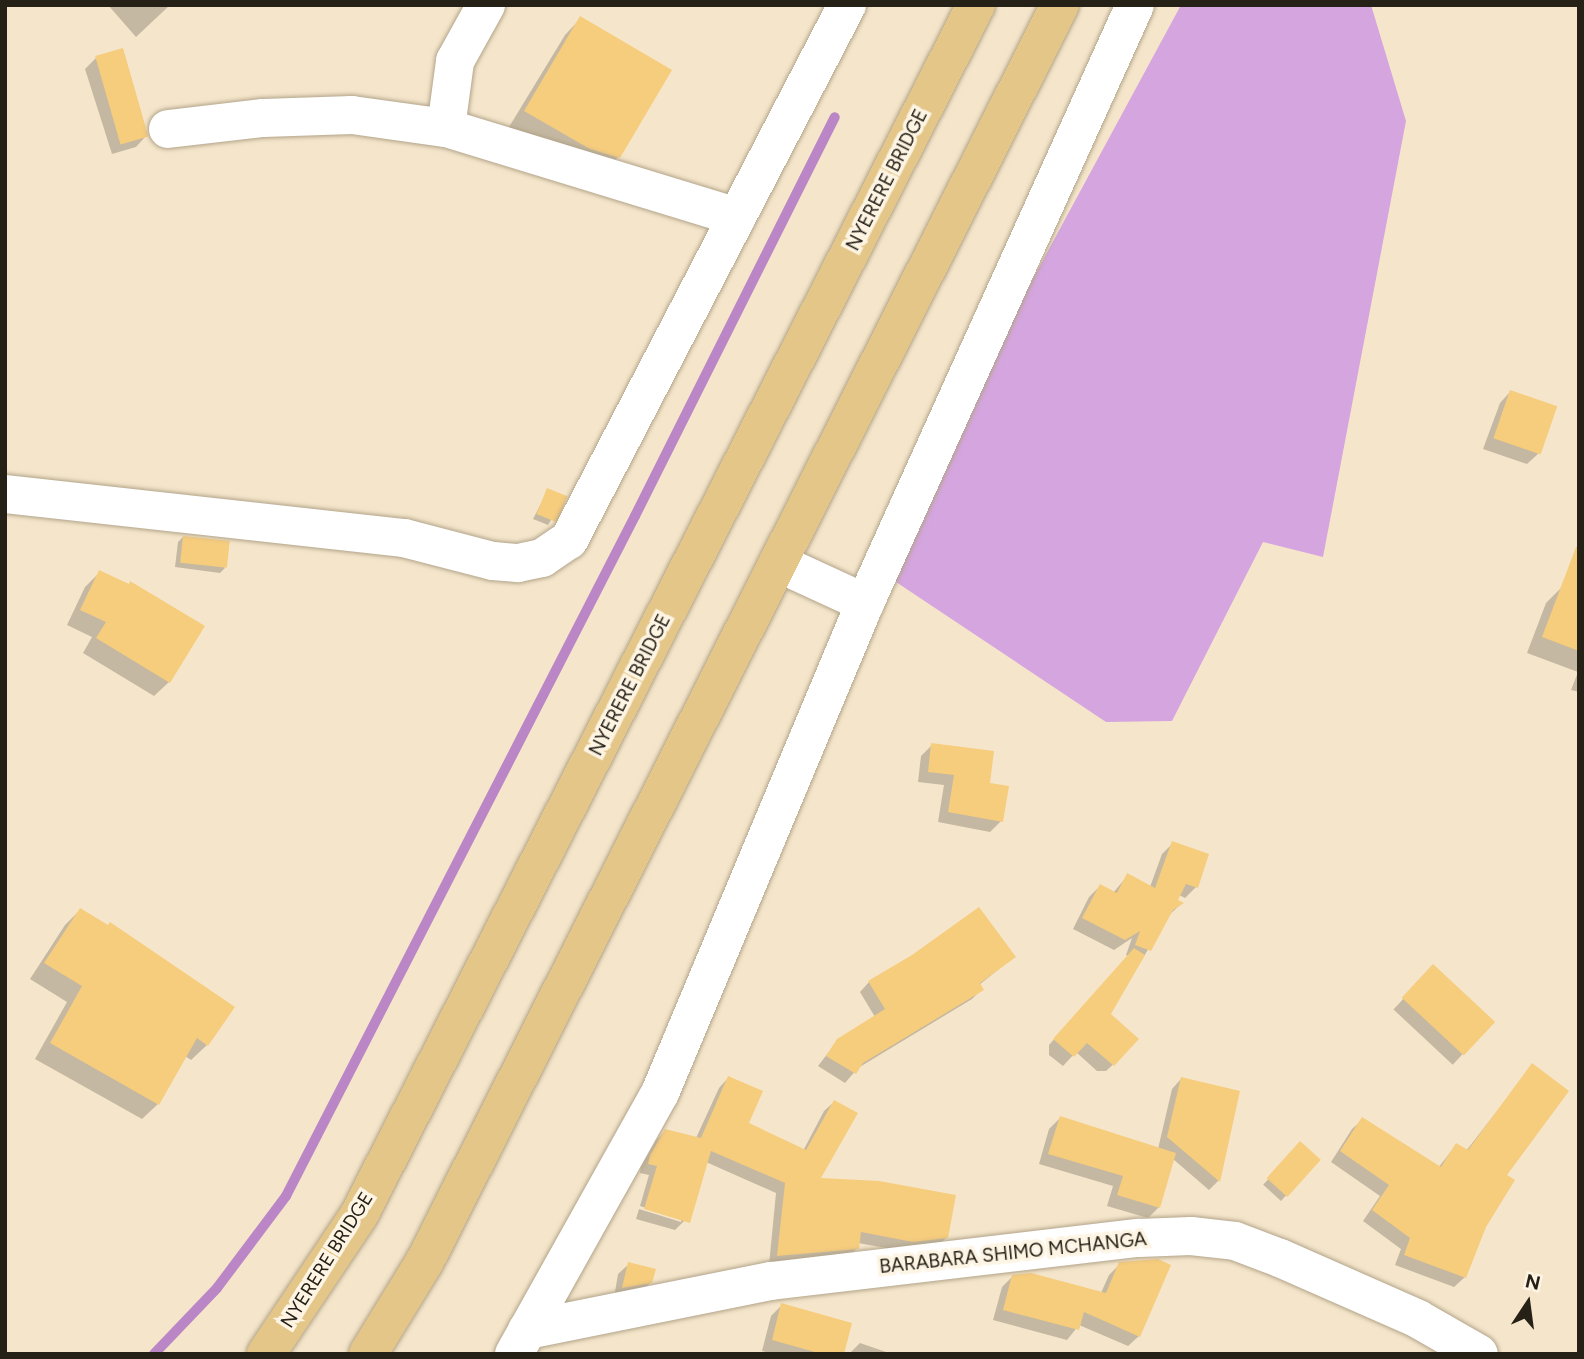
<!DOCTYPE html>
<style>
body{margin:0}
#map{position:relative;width:1584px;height:1359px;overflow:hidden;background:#f5e6cb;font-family:Figtree,sans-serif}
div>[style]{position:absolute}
.green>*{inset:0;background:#d5a5df}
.shadow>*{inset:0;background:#0003;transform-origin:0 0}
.stream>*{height:10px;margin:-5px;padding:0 5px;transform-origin:5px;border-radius:5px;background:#bb86c6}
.building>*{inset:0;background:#f6cc7d;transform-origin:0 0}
.roads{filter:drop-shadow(0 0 2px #b2a48a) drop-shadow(0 0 2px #b2a48a)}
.minor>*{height:38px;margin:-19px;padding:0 19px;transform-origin:19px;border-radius:19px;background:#fff}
.major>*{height:38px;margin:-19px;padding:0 19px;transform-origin:19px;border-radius:19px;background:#e4c688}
span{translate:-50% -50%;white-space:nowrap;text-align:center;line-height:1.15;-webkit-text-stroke:7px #fdf4e4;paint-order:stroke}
.street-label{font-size:19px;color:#262117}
.frame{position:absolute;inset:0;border:7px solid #262117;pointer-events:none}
.north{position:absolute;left:1493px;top:1268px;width:70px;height:70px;-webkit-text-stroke:5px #fdf4e4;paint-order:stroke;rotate:13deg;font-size:19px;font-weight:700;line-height:28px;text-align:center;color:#262117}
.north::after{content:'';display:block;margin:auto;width:24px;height:32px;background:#262117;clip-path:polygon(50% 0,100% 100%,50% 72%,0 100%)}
</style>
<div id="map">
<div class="green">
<i style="clip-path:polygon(1181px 5px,1371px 5px,1406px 121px,1323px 557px,1263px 542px,1172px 721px,1106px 722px,893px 580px,898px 528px)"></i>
</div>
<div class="shadow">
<i style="clip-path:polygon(108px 5px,170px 5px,136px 37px)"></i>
<i style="clip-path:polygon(581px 18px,618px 157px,602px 173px,573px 165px,509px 127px,565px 35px)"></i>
<i style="clip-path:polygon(96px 58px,146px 136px,136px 147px,112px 154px,85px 69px)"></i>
<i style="clip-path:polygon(1510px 392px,1538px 454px,1527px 464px,1483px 449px,1500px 403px)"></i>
<i style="clip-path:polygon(548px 490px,565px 497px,548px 525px,533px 519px)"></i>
<i style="clip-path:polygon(183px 537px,225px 568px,220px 573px,175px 567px,178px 542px)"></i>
<i style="clip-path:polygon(100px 572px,169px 682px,154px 696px,83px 653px,92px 637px,67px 625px,85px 587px)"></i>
<i style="clip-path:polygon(1562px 587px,1579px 593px,1579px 692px,1571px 690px,1578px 672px,1527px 653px,1546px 603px)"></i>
<i style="clip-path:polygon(932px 745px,1001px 821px,990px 832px,938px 822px,944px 785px,918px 782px,921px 756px)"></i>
<i style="clip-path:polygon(1173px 843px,1196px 887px,1185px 898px,1179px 895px,1176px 901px,1181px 904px,1168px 916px,1109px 1015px,1118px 1060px,1106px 1071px,1097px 1071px,1076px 1052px,1063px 1066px,1049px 1055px,1049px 1045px,1128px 956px,1126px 955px,1132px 938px,1114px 950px,1073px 929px,1089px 897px,1100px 886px,1113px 893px,1128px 875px,1150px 887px,1162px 854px)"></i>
<i style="clip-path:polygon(80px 910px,207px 1045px,191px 1060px,185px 1056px,158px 1104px,142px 1119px,35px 1059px,67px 1002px,30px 979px,65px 925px)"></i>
<i style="clip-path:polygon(913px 956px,1014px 957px,979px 985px,982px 989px,972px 999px,858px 1068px,845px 1083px,818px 1066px,838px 1040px,875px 1017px,860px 992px,869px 982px)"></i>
<i style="left:1433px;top:967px;width:81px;height:58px;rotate:43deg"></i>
<i style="clip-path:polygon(1532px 1066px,1484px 1226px,1465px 1277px,1454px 1287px,1395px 1265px,1401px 1249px,1363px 1221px,1380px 1196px,1331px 1162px,1352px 1129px,1363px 1119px,1438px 1168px,1456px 1145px,1466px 1151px)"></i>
<i style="clip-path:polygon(728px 1078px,747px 1124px,803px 1151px,824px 1111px,834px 1102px,818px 1180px,947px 1237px,937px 1247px,903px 1251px,858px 1243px,857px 1248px,847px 1258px,769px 1265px,776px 1193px,706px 1162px,684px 1221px,675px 1230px,636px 1219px,639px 1209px,681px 1222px,681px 1219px,640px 1206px,649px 1175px,640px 1173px,641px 1167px,656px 1141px,665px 1131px,696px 1138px,719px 1088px)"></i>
<i style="clip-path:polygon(1181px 1079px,1238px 1092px,1218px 1181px,1209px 1190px,1173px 1159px,1159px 1207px,1148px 1218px,1107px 1206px,1113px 1186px,1039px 1164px,1049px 1129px,1060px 1118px,1158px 1149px,1172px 1089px)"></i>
<i style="left:1300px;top:1144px;width:24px;height:55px;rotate:42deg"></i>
<i style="clip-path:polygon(629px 1264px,651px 1282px,640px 1293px,614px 1298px,618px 1274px)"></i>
<i style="clip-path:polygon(1120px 1264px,1139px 1336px,1128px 1346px,1079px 1325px,1067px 1340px,993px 1320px,1002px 1287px,1013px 1276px,1101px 1293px,1109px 1275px)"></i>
<i style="clip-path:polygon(782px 1305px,842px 1354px,774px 1354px,762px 1351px,771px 1316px)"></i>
<i style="clip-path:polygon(860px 1343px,892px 1354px,849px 1354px)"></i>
</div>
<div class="stream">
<i style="left:154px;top:1354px;width:91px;rotate:-46.3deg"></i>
<i style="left:217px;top:1288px;width:115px;rotate:-53.1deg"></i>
<i style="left:286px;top:1196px;width:764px;rotate:-62.83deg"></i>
<i style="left:635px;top:516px;width:446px;rotate:-63.4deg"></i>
</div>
<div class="building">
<i style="clip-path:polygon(580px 16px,672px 70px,620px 158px,590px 149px,524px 111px)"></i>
<i style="left:123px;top:48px;width:92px;height:29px;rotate:74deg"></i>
<i style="left:1510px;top:390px;width:50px;height:51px;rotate:19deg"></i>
<i style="left:547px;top:488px;width:22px;height:28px;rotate:22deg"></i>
<i style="left:183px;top:536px;width:47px;height:27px;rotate:6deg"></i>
<i style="clip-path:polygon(1576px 547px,1579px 547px,1579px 651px,1542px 637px)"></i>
<i style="clip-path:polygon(99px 570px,129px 584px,130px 581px,205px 626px,170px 683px,96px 638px,106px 622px,80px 610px)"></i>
<i style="clip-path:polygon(931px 743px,994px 751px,990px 783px,1009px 786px,1003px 822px,948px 812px,954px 775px,928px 772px)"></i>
<i style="clip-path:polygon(1172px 841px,1209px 854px,1198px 888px,1186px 884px,1178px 900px,1184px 903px,1173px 910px,1151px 951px,1135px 945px,1140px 931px,1125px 940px,1082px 918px,1100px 884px,1117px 893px,1127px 873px,1155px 888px)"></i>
<i style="clip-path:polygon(979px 907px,1016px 957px,980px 983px,984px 990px,863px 1063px,856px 1074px,826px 1056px,837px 1039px,885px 1009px,868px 981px,912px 955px)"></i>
<i style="clip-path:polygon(80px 908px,108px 925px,110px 922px,235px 1007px,208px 1046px,197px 1038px,159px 1105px,50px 1043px,82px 986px,44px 963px)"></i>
<i style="clip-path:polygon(1134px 948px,1145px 955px,1111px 1014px,1139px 1039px,1114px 1066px,1087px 1043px,1074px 1057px,1053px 1039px)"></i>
<i style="left:1433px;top:964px;width:85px;height:46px;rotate:43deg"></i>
<i style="clip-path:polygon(1532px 1063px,1569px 1091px,1507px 1175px,1515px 1180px,1486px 1227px,1466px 1278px,1404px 1255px,1410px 1238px,1372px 1210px,1389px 1185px,1340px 1151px,1362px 1117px,1441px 1167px,1456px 1143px,1468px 1150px)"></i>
<i style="clip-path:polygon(728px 1076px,763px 1091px,749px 1123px,806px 1150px,834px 1100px,858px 1113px,821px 1178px,879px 1181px,956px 1195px,948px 1238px,913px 1242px,861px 1232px,859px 1249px,777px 1256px,785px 1183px,711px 1151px,690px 1223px,644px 1209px,657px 1166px,648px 1164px,650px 1155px,665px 1129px,701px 1138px)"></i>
<i style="clip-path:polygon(1181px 1077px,1240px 1091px,1220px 1182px,1167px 1137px)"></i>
<i style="clip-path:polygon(1060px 1116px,1176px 1153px,1160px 1208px,1117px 1195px,1123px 1176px,1048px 1154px)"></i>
<i style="left:1300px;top:1141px;width:28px;height:50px;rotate:42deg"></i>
<i style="clip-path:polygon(1158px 1259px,1171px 1265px,1140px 1337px,1084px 1312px,1079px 1330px,1003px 1310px,1012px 1275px,1031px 1273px,1106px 1293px,1119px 1262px)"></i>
<i style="clip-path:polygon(628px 1262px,656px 1269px,652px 1283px,622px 1288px)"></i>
<i style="clip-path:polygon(781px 1303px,852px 1323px,844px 1354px,822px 1354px,772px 1340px)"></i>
</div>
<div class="roads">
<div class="minor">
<i style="left:446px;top:128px;width:68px;rotate:-82.3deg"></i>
<i style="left:455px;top:61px;width:64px;rotate:-61deg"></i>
<i style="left:168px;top:129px;width:96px;rotate:-6.6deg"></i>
<i style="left:263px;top:118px;width:89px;rotate:-1.9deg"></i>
<i style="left:352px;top:115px;width:95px;rotate:7.9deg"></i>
<i style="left:446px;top:128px;width:304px;rotate:17deg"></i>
<i style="left:5px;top:494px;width:401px;rotate:6.3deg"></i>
<i style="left:404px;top:538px;width:92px;rotate:14.5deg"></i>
<i style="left:493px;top:561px;width:25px;rotate:5deg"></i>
<i style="left:518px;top:563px;width:25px;rotate:-12deg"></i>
<i style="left:542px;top:558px;width:32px;rotate:-34deg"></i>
<i style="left:569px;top:540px;width:603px;rotate:-62.54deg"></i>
<i style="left:778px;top:563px;width:96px;rotate:24.7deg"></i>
<i style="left:527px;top:1330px;width:249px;rotate:-11.4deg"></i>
<i style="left:771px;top:1281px;width:371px;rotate:-6.7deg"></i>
<i style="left:1139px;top:1238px;width:52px;rotate:-2.2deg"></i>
<i style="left:1191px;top:1236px;width:44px;rotate:6.5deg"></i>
<i style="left:1235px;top:1241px;width:48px;rotate:20.7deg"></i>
<i style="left:1280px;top:1258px;width:151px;rotate:23.8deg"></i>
<i style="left:1418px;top:1319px;width:70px;rotate:29.8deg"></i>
<i style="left:514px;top:1354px;width:299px;rotate:-60.8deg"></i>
<i style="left:660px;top:1093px;width:531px;rotate:-67.3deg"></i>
<i style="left:865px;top:603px;width:656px;rotate:-65.7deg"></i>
</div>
<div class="major">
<i style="left:266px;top:1354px;width:167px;rotate:-56.2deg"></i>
<i style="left:359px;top:1215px;width:1358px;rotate:-62.98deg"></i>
<i style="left:368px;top:1354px;width:109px;rotate:-58.5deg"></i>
<i style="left:425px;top:1261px;width:1407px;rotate:-63.18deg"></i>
</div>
</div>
<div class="street-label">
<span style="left:887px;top:180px;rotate:-63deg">NYERERE BRIDGE</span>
<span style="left:630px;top:685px;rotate:-63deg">NYERERE BRIDGE</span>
<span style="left:1013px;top:1253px;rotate:-6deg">BARABARA SHIMO MCHANGA</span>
<span style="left:327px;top:1260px;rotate:-58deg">NYERERE BRIDGE</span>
</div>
<div class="frame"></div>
<div class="north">N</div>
</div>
